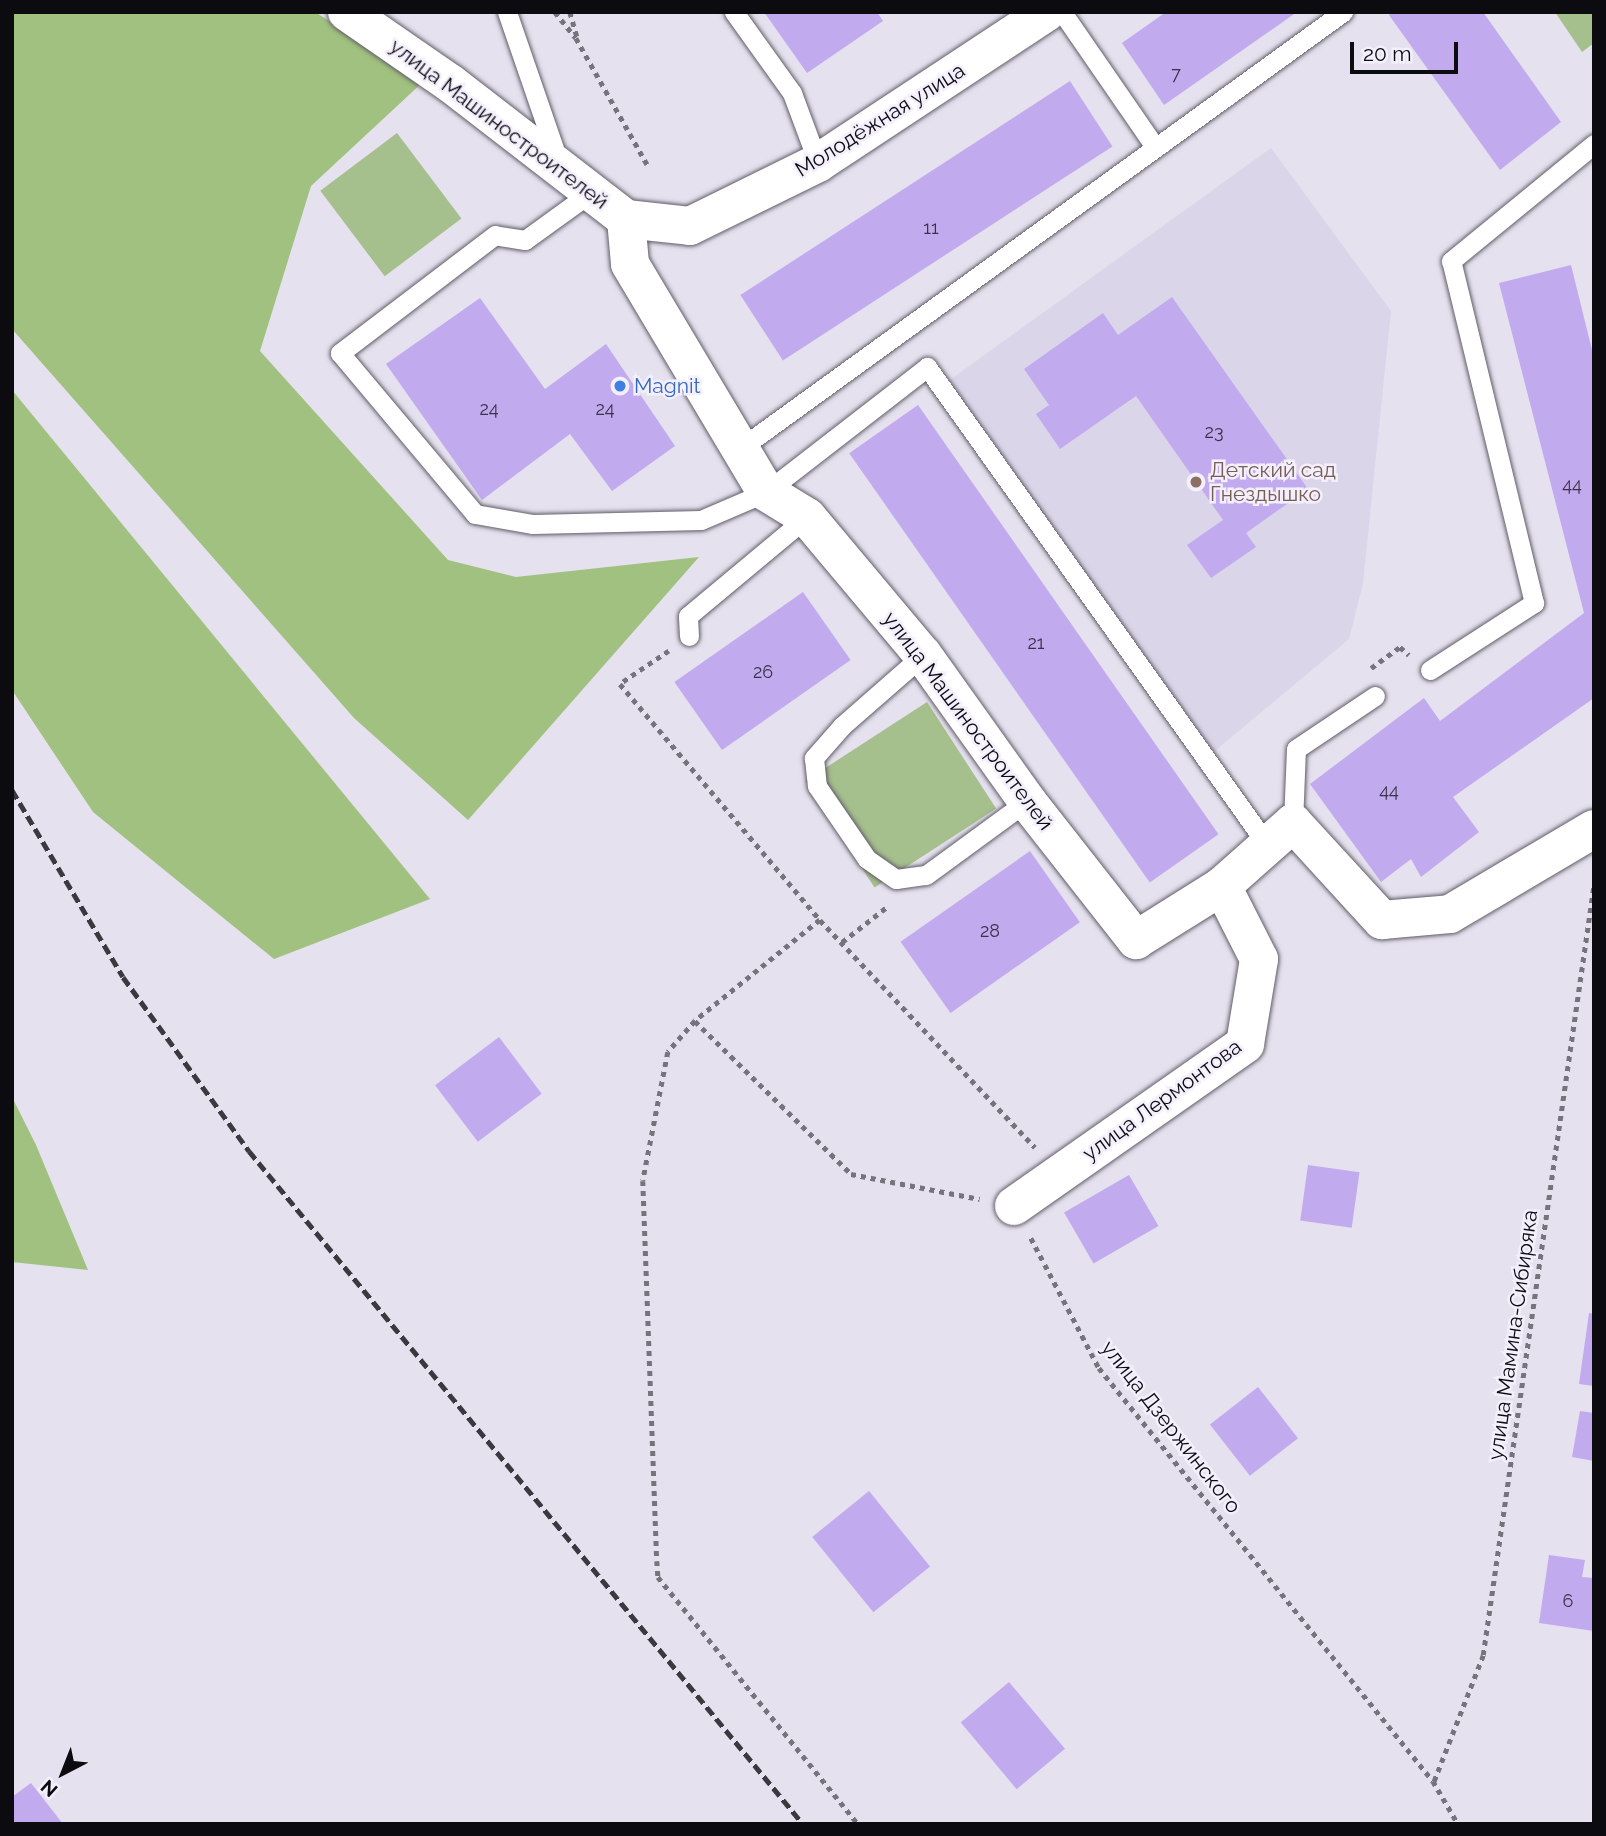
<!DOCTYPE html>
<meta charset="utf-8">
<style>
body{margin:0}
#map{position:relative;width:1606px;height:1836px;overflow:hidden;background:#e5e1ee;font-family:Raleway,sans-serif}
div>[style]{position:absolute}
.built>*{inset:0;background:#dbd5e9}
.green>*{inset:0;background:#a5bf8d;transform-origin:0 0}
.forest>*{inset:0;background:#a0c17f}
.building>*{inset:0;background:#c2aaee;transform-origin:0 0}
.path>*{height:4.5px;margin-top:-2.25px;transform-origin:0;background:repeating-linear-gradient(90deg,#75737b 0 5px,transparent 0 10px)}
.roads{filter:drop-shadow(0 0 2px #615d68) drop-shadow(0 0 2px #615d68)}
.lane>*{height:19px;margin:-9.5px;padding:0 9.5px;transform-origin:9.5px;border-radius:9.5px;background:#fff}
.street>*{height:38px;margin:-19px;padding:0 19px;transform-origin:19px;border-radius:19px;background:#fff}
.secondary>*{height:38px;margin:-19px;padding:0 19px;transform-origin:19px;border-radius:19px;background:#fff}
.rail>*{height:5px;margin-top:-2.5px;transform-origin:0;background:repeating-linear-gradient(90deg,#3b393f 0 10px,transparent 0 15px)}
.dots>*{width:19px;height:19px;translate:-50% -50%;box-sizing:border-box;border:4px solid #f3effc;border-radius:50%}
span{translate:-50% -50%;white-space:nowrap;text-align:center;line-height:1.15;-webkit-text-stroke:5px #f3effc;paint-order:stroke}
.number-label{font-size:18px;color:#3a3347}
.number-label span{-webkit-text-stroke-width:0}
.street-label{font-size:21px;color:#0c0b0f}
.shop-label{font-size:21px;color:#366cbe}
.left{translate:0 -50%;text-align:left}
.education-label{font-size:21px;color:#785e54}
.frame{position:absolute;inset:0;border:14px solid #0c0b0f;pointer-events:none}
.north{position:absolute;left:28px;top:1738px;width:70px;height:70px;-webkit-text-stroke:5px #f3effc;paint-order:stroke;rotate:222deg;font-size:19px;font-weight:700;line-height:28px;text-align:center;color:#0c0b0f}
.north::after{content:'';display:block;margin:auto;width:24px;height:32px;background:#0c0b0f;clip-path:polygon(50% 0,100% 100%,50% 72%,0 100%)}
.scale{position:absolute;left:1350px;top:42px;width:108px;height:32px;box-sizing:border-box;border:4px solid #0c0b0f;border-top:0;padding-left:9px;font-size:21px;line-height:24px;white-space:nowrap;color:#0c0b0f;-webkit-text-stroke:5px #f3effc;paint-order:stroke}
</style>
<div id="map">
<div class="built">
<i style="clip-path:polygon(1271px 148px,1391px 311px,1363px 583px,1349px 639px,1210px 755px,947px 382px)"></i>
</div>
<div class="green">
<i style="clip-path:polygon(1555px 12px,1594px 12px,1594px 43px,1582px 52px)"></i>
<i style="left:397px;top:133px;width:107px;height:96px;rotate:53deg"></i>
<i style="left:927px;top:702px;width:127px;height:145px;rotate:57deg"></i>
</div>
<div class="forest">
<i style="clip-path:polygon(12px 12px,315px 12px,424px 81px,311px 186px,260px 351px,448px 560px,516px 577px,699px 557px,468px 820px,354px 718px,12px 329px)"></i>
<i style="clip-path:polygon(12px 390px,430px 899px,274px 959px,93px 812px,12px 690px)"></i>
<i style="clip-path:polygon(12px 1097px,36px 1145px,88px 1270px,12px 1262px)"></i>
</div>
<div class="building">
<i style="clip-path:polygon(764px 12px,877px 12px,883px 21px,807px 73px)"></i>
<i style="clip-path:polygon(1166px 12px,1297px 12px,1164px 105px,1122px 43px)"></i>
<i style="clip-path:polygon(1393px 12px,1483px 12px,1561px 122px,1500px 170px,1389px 15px)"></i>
<i style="left:1070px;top:81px;width:78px;height:393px;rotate:57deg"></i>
<i style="clip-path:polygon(1571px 265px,1594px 358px,1594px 698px,1453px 797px,1479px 832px,1421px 877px,1411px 859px,1381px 882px,1310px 784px,1424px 698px,1440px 721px,1584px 613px,1499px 283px)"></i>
<i style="clip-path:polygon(1172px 297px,1308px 489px,1246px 533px,1256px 547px,1211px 578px,1187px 545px,1223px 520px,1136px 396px,1060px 449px,1036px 414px,1049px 405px,1024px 369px,1103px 313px,1118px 335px)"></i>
<i style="clip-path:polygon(480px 298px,545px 389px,606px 344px,675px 446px,612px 491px,570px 434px,482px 500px,386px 364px)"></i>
<i style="left:918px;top:405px;width:524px;height:84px;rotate:55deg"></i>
<i style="left:803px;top:592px;width:83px;height:157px;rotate:55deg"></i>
<i style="left:1030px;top:851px;width:87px;height:158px;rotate:55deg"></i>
<i style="left:499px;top:1037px;width:71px;height:80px;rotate:53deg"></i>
<i style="left:1308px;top:1165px;width:52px;height:56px;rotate:8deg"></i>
<i style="left:1129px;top:1175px;width:59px;height:75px;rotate:60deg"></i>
<i style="clip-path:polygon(1589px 1313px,1594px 1314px,1594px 1386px,1579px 1384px)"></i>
<i style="left:1258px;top:1387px;width:65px;height:61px;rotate:52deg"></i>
<i style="clip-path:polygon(1580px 1411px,1594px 1413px,1594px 1461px,1572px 1457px)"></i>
<i style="left:869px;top:1491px;width:97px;height:73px;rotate:51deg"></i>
<i style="clip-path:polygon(1549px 1555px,1585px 1560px,1582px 1577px,1594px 1578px,1594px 1631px,1539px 1623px)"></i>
<i style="left:1009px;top:1682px;width:87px;height:63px;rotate:50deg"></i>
<i style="clip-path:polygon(31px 1783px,63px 1824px,12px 1824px,12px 1797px)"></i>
</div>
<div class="path">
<i style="left:555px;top:12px;width:33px;rotate:51deg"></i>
<i style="left:576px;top:38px;width:145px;rotate:60.6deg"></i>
<i style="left:570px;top:12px;width:29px;rotate:74deg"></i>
<i style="left:669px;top:651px;width:59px;rotate:146deg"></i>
<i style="left:620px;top:684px;width:309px;rotate:49.7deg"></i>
<i style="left:820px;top:920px;width:313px;rotate:46.6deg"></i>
<i style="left:1371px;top:668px;width:36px;rotate:-36deg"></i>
<i style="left:1400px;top:647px;width:12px;rotate:42deg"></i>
<i style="left:820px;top:920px;width:161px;rotate:141.1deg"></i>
<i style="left:695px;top:1021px;width:41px;rotate:131.1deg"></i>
<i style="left:668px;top:1052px;width:131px;rotate:101deg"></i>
<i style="left:643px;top:1181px;width:380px;rotate:87.9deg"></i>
<i style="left:657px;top:1561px;width:16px;rotate:86deg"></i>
<i style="left:658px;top:1577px;width:318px;rotate:51deg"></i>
<i style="left:842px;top:942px;width:58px;rotate:-38deg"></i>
<i style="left:695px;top:1021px;width:219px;rotate:44.4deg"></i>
<i style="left:851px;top:1174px;width:131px;rotate:11deg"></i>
<i style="left:1031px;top:1238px;width:147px;rotate:62.4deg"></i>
<i style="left:1099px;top:1368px;width:531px;rotate:51.04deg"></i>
<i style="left:1433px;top:1781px;width:50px;rotate:59.8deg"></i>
<i style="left:1434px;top:1781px;width:135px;rotate:-68.7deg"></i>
<i style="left:1483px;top:1655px;width:779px;rotate:-81.81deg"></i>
</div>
<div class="roads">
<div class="lane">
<i style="left:507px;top:12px;width:157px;rotate:71deg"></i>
<i style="left:734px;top:12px;width:100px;rotate:54.4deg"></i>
<i style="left:792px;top:93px;width:75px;rotate:69.6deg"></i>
<i style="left:1062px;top:12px;width:164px;rotate:55.4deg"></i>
<i style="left:590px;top:193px;width:80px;rotate:144.1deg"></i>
<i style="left:525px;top:240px;width:30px;rotate:-171deg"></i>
<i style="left:495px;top:235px;width:195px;rotate:142.7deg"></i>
<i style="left:340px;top:353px;width:210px;rotate:50deg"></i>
<i style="left:475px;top:514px;width:59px;rotate:9.8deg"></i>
<i style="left:533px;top:524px;width:168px;rotate:-1.4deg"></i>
<i style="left:701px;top:520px;width:71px;rotate:-23.3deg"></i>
<i style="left:766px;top:492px;width:204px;rotate:-37.8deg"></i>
<i style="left:927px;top:367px;width:588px;rotate:54.55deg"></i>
<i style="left:742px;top:447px;width:742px;rotate:-35.9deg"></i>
<i style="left:689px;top:636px;width:20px;rotate:-93deg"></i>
<i style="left:688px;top:616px;width:155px;rotate:-39.8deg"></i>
<i style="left:923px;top:655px;width:108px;rotate:138.8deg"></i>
<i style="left:842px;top:726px;width:43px;rotate:131.2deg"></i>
<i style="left:814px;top:758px;width:28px;rotate:84deg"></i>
<i style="left:817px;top:786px;width:88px;rotate:55.6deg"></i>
<i style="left:867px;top:859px;width:35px;rotate:35deg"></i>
<i style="left:896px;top:879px;width:30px;rotate:-8deg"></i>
<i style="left:926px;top:875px;width:125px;rotate:-36.2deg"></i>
<i style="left:1430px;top:670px;width:124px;rotate:-32.8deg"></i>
<i style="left:1534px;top:603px;width:352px;rotate:-103.6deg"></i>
<i style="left:1451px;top:261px;width:185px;rotate:-39.3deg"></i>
<i style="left:1293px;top:823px;width:74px;rotate:-87.7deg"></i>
<i style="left:1296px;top:749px;width:95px;rotate:-33.9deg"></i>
</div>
<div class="street">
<i style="left:626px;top:219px;width:45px;rotate:84.9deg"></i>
<i style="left:630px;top:264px;width:265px;rotate:59.2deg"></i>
<i style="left:766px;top:492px;width:48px;rotate:31.4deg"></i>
<i style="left:807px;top:517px;width:180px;rotate:50deg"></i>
<i style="left:923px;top:655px;width:179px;rotate:54.5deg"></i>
<i style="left:1027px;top:801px;width:177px;rotate:51.9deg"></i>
<i style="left:1136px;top:940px;width:102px;rotate:-32.1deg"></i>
<i style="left:1222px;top:886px;width:95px;rotate:-41.6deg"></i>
<i style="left:1293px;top:823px;width:132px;rotate:47.5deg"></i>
<i style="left:1382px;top:920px;width:68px;rotate:-5deg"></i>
<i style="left:1450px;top:914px;width:167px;rotate:-30.6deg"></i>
<i style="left:1014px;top:1206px;width:282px;rotate:-35deg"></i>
<i style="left:1245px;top:1044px;width:86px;rotate:-80.6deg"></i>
<i style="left:1259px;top:959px;width:82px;rotate:-116.9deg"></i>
</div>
<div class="secondary">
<i style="left:347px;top:12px;width:125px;rotate:34.6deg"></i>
<i style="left:450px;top:83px;width:222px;rotate:37.7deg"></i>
<i style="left:626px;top:219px;width:64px;rotate:6.2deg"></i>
<i style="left:690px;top:226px;width:143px;rotate:-26.2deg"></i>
<i style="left:818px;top:163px;width:274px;rotate:-33.4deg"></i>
</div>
</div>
<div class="rail">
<i style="left:12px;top:790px;width:217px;rotate:59.3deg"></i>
<i style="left:123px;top:977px;width:215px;rotate:54.1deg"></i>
<i style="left:249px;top:1151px;width:872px;rotate:50.54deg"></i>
</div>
<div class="dots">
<i style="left:620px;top:386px;background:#3f7fe0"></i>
<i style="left:1196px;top:482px;background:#8d6e63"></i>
</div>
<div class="number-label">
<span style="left:1176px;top:74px">7</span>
<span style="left:931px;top:228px">11</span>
<span style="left:489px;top:409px">24</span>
<span style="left:605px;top:409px">24</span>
<span style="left:1214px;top:432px">23</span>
<span style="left:1572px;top:485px">44</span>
<span style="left:1036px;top:643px">21</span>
<span style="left:763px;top:672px">26</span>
<span style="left:1389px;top:791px">44</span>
<span style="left:990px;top:931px">28</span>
<span style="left:1568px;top:1601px">6</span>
</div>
<div class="street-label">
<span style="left:880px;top:120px;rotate:-32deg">Молодёжная улица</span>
<span style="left:499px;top:124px;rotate:37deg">улица Машиностроителей</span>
<span style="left:968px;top:721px;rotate:53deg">улица Машиностроителей</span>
<span style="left:1162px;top:1100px;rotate:-36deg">улица Лермонтова</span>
<span style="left:1513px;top:1335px;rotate:-82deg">улица Мамина-Сибиряка</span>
<span style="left:1171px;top:1427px;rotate:52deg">улица Дзержинского</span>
</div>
<div class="shop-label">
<span class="left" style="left:634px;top:386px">Magnit</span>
</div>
<div class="education-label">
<span class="left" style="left:1210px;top:482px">Детский сад<br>Гнездышко</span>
</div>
<div class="frame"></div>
<div class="north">N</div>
<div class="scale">20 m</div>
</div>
